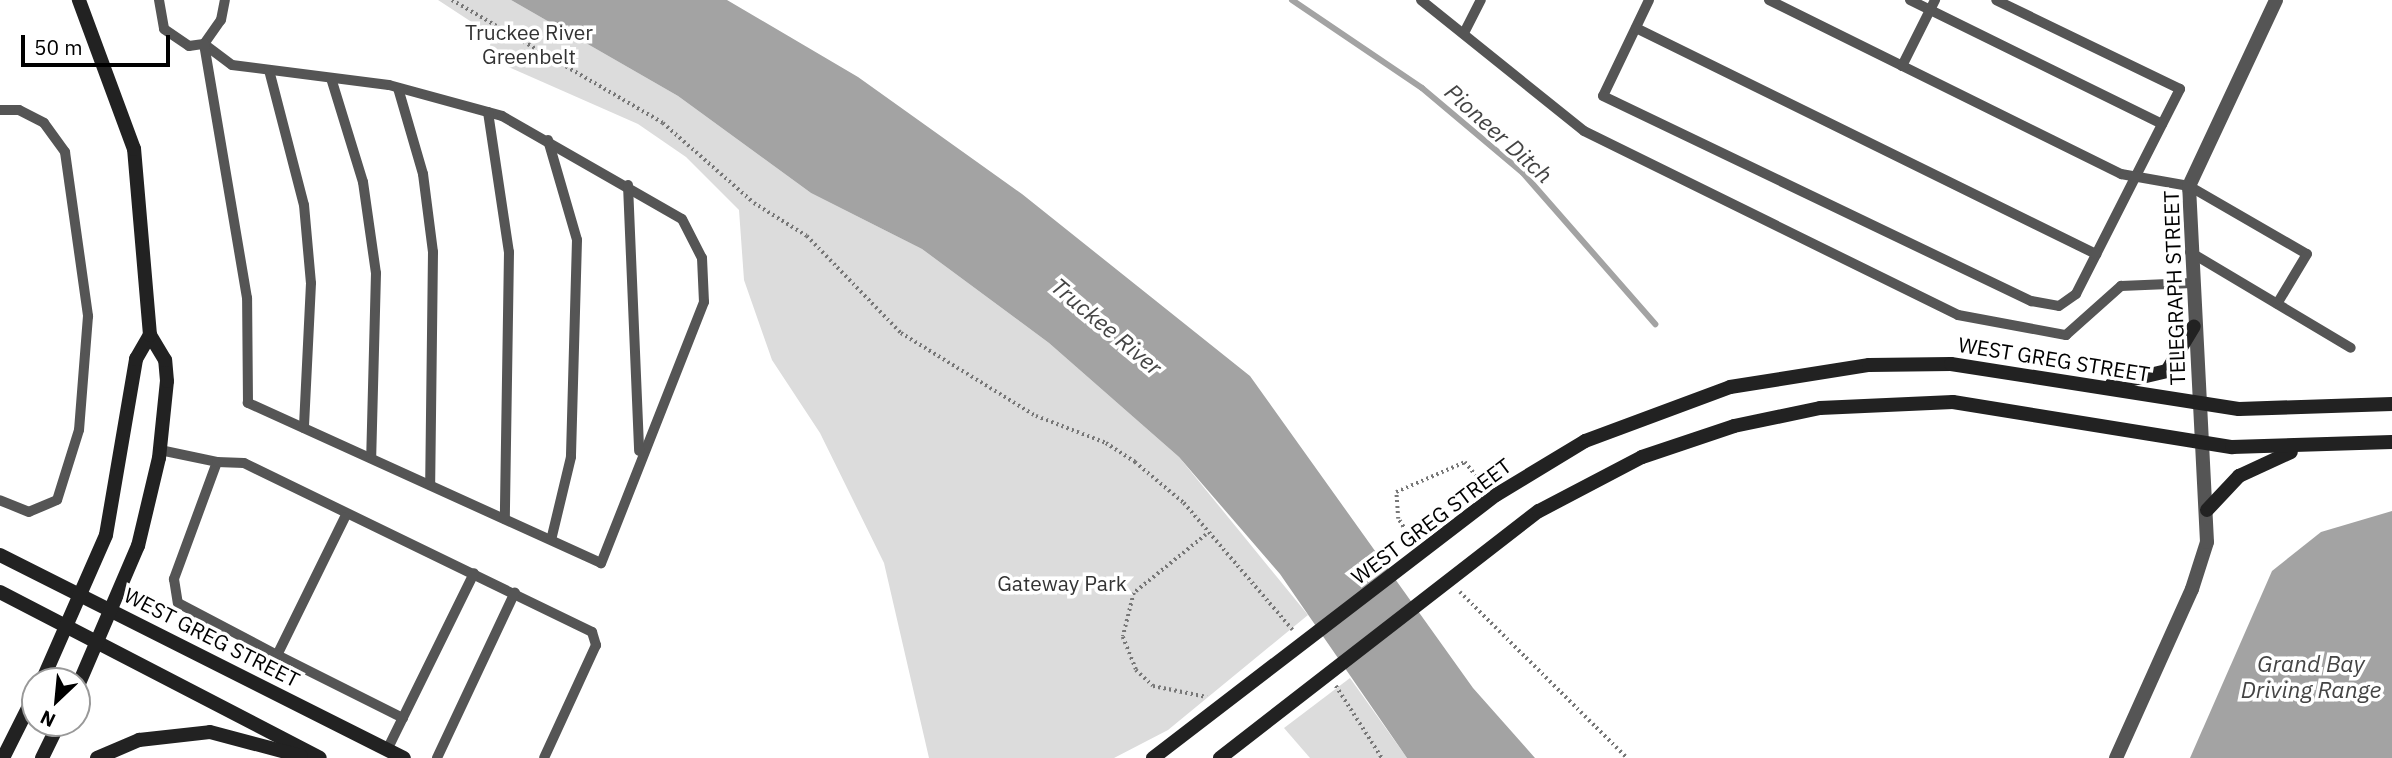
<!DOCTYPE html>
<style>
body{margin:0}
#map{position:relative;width:2392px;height:758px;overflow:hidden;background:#fff;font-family:"IBM Plex Sans",sans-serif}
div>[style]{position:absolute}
.green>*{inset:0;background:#dcdcdc}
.water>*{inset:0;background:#a3a3a3}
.stream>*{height:6px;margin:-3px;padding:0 3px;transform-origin:3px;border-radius:3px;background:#a3a3a3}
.path>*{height:3.5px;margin-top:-1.75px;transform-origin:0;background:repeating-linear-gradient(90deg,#777 0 2px,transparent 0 5.5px)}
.service>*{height:10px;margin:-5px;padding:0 5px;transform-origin:5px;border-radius:5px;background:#555}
.minor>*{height:14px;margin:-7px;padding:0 7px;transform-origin:7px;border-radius:7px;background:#555}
.secondary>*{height:14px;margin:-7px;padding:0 7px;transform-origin:7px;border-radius:7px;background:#222}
span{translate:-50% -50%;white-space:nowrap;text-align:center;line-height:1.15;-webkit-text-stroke:7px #fff;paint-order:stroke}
.park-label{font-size:21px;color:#333}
.street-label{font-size:21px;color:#000}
.water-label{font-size:23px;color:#444;font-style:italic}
.north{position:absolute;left:21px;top:667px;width:70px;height:70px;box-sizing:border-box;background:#fff;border:2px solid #999;border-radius:50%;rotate:206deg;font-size:19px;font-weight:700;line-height:28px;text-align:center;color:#000}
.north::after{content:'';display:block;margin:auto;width:24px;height:32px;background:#000;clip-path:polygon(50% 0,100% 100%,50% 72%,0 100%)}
.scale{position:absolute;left:21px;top:35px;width:149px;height:32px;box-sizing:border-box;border:4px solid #000;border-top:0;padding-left:9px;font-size:21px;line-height:24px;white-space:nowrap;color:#000;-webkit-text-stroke:5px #fff;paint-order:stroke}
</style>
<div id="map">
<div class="green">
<i style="clip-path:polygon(438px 0,511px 0,678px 96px,811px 193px,922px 249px,1049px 343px,1179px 457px,1308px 615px,1168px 730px,1114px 758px,929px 758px,884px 563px,820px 433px,772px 360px,744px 280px,739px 210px,686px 157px,638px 124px,486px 57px,493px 36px)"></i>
<i style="clip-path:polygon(1350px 678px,1407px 758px,1310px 758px,1284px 728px)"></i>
</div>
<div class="water">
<i style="clip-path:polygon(511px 0,727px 0,858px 77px,1022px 194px,1250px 376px,1473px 688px,1535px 758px,1407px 758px,1280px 574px,1179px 457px,1049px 343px,922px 249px,811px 193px,678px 96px)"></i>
<i style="clip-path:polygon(2392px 511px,2392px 758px,2190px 758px,2272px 571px,2321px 532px)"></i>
</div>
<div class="stream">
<i style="left:1292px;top:0;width:157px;rotate:34.1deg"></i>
<i style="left:1422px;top:88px;width:132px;rotate:40.1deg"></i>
<i style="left:1523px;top:173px;width:201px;rotate:48.8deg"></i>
</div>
<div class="path">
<i style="left:452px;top:0;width:244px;rotate:30.2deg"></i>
<i style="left:663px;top:123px;width:121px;rotate:41.3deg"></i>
<i style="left:754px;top:203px;width:62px;rotate:31.9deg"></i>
<i style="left:807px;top:236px;width:135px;rotate:45.9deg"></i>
<i style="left:901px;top:333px;width:158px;rotate:31.6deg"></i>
<i style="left:1036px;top:416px;width:75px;rotate:21.1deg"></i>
<i style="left:1106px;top:443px;width:35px;rotate:33deg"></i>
<i style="left:1135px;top:462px;width:64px;rotate:39.9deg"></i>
<i style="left:1184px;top:503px;width:167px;rotate:49.4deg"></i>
<i style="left:1206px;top:535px;width:92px;rotate:141.1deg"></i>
<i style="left:1134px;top:593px;width:45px;rotate:104deg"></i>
<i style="left:1123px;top:637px;width:35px;rotate:68deg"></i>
<i style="left:1136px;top:670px;width:23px;rotate:43deg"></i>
<i style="left:1153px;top:686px;width:55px;rotate:11.5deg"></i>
<i style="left:1412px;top:541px;width:26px;rotate:-122deg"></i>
<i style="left:1398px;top:519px;width:27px;rotate:-94deg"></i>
<i style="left:1396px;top:492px;width:75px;rotate:-23.5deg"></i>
<i style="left:1465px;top:462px;width:28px;rotate:51deg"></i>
<i style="left:1460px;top:592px;width:235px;rotate:44.8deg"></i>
<i style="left:1336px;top:686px;width:85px;rotate:57.4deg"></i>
</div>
<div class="service">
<i style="left:159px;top:0;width:29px;rotate:80deg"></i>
<i style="left:164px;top:29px;width:30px;rotate:34deg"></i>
<i style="left:189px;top:46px;width:15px;rotate:-8deg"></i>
<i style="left:204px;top:44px;width:29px;rotate:-55deg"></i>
<i style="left:221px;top:20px;width:20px;rotate:-79deg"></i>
<i style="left:1421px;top:0;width:209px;rotate:38.8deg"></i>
<i style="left:1584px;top:131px;width:417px;rotate:26.2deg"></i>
<i style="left:1958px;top:315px;width:110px;rotate:10.5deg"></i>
<i style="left:2066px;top:335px;width:74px;rotate:-41.7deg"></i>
<i style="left:2121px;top:286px;width:71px;rotate:-2.4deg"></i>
<i style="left:1649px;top:0;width:106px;rotate:115.6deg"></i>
<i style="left:1603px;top:96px;width:475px;rotate:25.6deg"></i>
<i style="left:2031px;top:301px;width:28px;rotate:10deg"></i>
<i style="left:2059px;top:306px;width:21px;rotate:-35deg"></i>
<i style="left:2076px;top:294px;width:230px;rotate:-63.1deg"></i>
<i style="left:2180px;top:89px;width:204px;rotate:-154.2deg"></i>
<i style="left:1769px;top:0;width:393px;rotate:26.3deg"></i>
<i style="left:2121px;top:174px;width:69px;rotate:10deg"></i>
<i style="left:2189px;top:186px;width:136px;rotate:30deg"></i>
<i style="left:2307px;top:254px;width:58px;rotate:121deg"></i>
<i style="left:1910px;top:0;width:281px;rotate:26.2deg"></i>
<i style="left:1636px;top:28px;width:513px;rotate:26.17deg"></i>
<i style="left:1464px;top:33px;width:37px;rotate:-63deg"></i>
<i style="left:204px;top:44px;width:35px;rotate:37deg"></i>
<i style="left:232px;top:65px;width:158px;rotate:7.3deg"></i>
<i style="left:389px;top:85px;width:117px;rotate:15.3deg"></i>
<i style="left:502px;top:116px;width:207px;rotate:29.8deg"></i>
<i style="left:682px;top:219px;width:44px;rotate:62.9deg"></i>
<i style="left:702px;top:258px;width:44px;rotate:87.4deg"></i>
<i style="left:704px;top:302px;width:281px;rotate:111.5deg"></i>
<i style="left:601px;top:563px;width:388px;rotate:-155.6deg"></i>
<i style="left:248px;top:403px;width:105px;rotate:-90.5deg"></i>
<i style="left:247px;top:298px;width:258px;rotate:-99.6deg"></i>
<i style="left:1902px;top:66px;width:74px;rotate:-63.4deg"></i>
<i style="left:269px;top:70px;width:139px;rotate:75.5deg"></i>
<i style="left:304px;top:205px;width:78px;rotate:84.9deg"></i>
<i style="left:311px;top:283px;width:145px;rotate:92.8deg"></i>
<i style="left:331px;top:78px;width:109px;rotate:72.9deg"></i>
<i style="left:363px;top:182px;width:92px;rotate:81.9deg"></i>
<i style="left:376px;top:273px;width:185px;rotate:91.5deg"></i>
<i style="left:398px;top:88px;width:90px;rotate:73.8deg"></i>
<i style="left:423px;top:174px;width:79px;rotate:82.7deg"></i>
<i style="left:433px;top:252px;width:233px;rotate:90.7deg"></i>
<i style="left:0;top:110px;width:19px"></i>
<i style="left:19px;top:110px;width:28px;rotate:27deg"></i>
<i style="left:44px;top:123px;width:36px;rotate:54deg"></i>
<i style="left:65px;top:152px;width:166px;rotate:82deg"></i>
<i style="left:88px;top:316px;width:114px;rotate:94.5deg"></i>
<i style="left:79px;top:430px;width:73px;rotate:107.4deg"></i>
<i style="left:57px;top:500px;width:30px;rotate:157deg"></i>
<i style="left:29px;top:512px;width:31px;rotate:-158deg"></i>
<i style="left:488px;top:112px;width:142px;rotate:81.5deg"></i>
<i style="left:509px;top:252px;width:267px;rotate:90.9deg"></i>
<i style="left:548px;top:140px;width:104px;rotate:73.8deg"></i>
<i style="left:577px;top:240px;width:217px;rotate:91.6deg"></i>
<i style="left:571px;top:457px;width:85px;rotate:103.5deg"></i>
<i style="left:628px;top:185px;width:266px;rotate:87.6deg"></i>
<i style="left:2190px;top:252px;width:187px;rotate:30.8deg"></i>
<i style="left:160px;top:450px;width:58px;rotate:11.9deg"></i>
<i style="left:217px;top:462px;width:125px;rotate:110.2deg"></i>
<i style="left:174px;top:579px;width:24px;rotate:81deg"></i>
<i style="left:178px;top:603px;width:112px;rotate:27.7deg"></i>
<i style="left:217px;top:462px;width:27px;rotate:2deg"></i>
<i style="left:244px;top:463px;width:387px;rotate:25.9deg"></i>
<i style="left:592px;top:632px;width:14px;rotate:73deg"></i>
<i style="left:596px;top:645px;width:124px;rotate:114.7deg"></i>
<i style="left:345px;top:517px;width:154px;rotate:116.2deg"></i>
<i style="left:277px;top:655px;width:141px;rotate:26.6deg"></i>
<i style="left:387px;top:750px;width:197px;rotate:-63.8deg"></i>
<i style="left:437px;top:758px;width:183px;rotate:-64.8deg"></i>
</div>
<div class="minor">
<i style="left:2116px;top:758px;width:185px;rotate:-65.8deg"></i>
<i style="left:2192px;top:589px;width:49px;rotate:-72.3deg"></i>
<i style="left:2207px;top:542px;width:356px;rotate:-92.9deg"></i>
<i style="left:2189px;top:186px;width:205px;rotate:-64.9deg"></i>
</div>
<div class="secondary">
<i style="left:2112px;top:384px;width:57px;rotate:-13.3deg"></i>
<i style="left:2167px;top:371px;width:52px;rotate:-59deg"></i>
<i style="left:2207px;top:510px;width:47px;rotate:-46.7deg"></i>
<i style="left:2239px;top:476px;width:57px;rotate:-24.8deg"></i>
<i style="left:0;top:555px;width:452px;rotate:26.7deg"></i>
<i style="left:0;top:592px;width:360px;rotate:27.4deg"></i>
<i style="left:42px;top:681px;width:159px;rotate:-66.3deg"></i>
<i style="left:106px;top:535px;width:179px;rotate:-80.3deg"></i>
<i style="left:136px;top:359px;width:28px;rotate:-60deg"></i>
<i style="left:77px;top:688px;width:155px;rotate:-66.8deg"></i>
<i style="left:138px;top:546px;width:90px;rotate:-76.6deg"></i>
<i style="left:159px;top:458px;width:77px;rotate:-84.1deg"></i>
<i style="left:167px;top:381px;width:21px;rotate:-95deg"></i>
<i style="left:165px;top:360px;width:29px;rotate:-121deg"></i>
<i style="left:150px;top:335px;width:187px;rotate:-94.9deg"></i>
<i style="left:134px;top:149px;width:159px;rotate:-110.3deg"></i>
<i style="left:3px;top:758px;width:72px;rotate:-63.4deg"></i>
<i style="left:42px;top:758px;width:39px;rotate:-64deg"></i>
<i style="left:97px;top:758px;width:46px;rotate:-23.2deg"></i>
<i style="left:139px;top:740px;width:71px;rotate:-6.4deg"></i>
<i style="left:210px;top:732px;width:94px;rotate:14.8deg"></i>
<i style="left:1153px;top:758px;width:432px;rotate:-37.5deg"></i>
<i style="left:1496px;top:495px;width:104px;rotate:-31.2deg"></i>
<i style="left:1585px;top:441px;width:155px;rotate:-20.4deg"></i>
<i style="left:1730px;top:387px;width:141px;rotate:-9deg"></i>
<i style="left:1869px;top:365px;width:82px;rotate:-0.7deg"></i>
<i style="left:1951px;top:364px;width:291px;rotate:8.9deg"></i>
<i style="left:2239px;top:409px;width:153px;rotate:-1.9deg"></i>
<i style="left:1220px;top:758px;width:403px;rotate:-37.8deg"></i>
<i style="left:1539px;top:511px;width:116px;rotate:-27.7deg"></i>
<i style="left:1642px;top:457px;width:97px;rotate:-18.6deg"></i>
<i style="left:1734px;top:426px;width:88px;rotate:-11.8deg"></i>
<i style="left:1820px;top:408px;width:133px;rotate:-2.6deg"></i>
<i style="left:1953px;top:402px;width:283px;rotate:9.2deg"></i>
<i style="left:2232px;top:447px;width:160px;rotate:-1.8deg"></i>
</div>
<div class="park-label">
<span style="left:529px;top:44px">Truckee River<br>Greenbelt</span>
<span style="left:1062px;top:583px">Gateway Park</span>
</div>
<div class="street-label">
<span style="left:2174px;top:288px;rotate:-92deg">TELEGRAPH STREET</span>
<span style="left:2054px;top:359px;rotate:9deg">WEST GREG STREET</span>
<span style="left:1431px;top:521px;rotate:-37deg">WEST GREG STREET</span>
<span style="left:212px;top:637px;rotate:27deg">WEST GREG STREET</span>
</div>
<div class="water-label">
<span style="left:1499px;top:133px;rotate:42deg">Pioneer Ditch</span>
<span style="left:1107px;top:326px;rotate:40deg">Truckee River</span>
<span style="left:2311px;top:676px">Grand Bay<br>Driving Range</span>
</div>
<div class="north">N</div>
<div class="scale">50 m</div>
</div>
